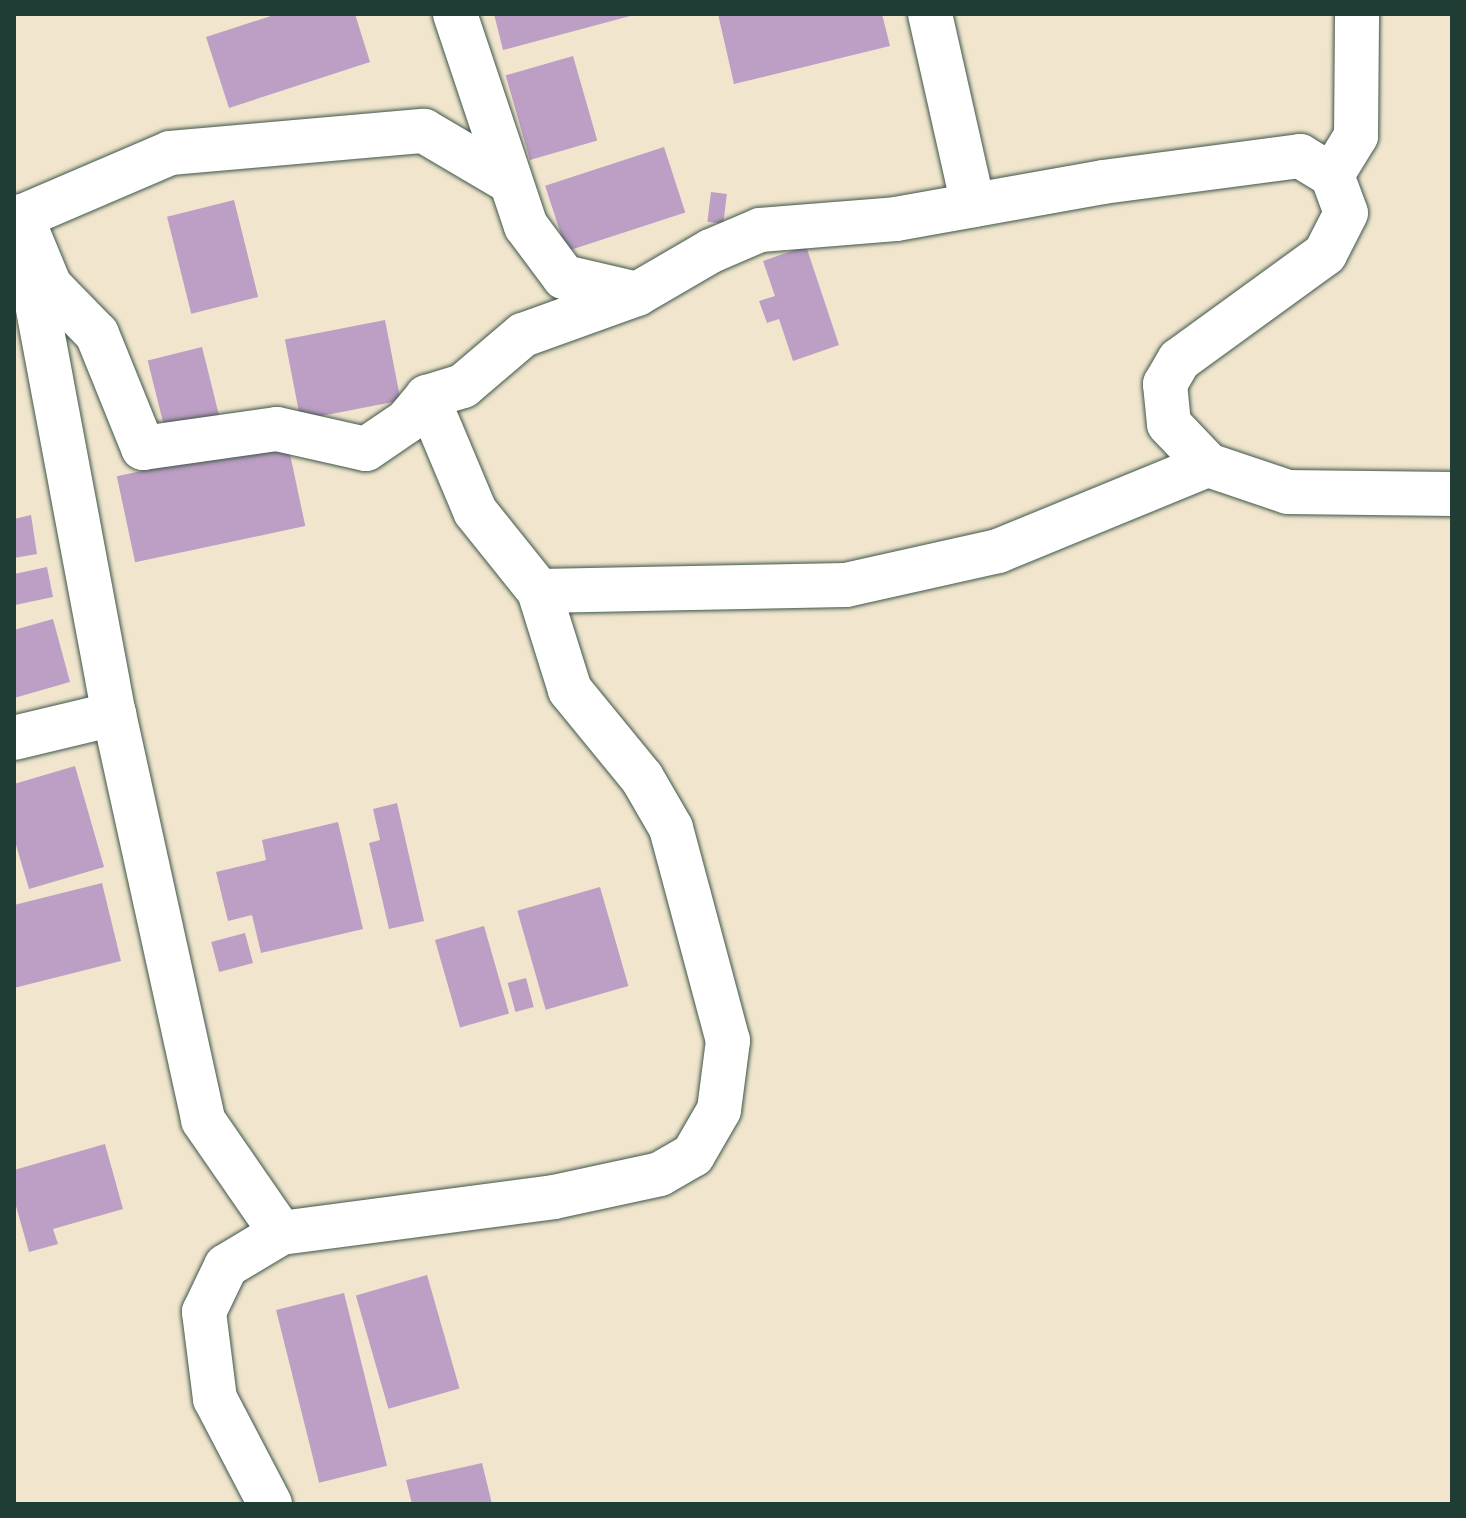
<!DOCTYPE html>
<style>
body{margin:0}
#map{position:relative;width:1466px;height:1518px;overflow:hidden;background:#f1e6cd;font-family:Alegreya,serif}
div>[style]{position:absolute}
.building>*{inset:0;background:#bd9ec4;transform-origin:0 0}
.roads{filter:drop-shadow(0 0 2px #3e564b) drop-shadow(0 0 2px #3e564b)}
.minor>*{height:44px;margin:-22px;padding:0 22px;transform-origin:22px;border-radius:22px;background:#fff}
span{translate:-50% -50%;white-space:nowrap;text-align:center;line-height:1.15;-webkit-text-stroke:6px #f7f3e8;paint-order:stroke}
.frame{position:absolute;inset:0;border:16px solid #1f3d34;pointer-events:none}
</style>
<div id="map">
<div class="building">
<i style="clip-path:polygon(277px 14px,355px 14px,370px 62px,229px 108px,206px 37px)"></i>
<i style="clip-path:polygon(494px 14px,634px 14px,634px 15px,503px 50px)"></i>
<i style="clip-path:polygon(718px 14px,882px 14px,890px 46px,734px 84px)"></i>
<i style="left:573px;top:56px;width:88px;height:70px;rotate:74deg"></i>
<i style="left:664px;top:147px;width:69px;height:125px;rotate:72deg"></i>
<i style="left:711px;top:192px;width:16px;height:30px;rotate:7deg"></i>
<i style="left:234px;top:200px;width:100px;height:69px;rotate:76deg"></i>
<i style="clip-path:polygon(806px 246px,839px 345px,793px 361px,779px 319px,767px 323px,759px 301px,775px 296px,763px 261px)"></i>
<i style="left:385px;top:320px;width:82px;height:102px;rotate:79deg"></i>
<i style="left:202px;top:347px;width:74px;height:56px;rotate:76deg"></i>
<i style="left:287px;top:440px;width:88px;height:174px;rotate:78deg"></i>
<i style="clip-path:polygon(31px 515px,37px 554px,14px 558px,14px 519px)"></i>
<i style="clip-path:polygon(47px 567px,53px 597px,15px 605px,14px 574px)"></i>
<i style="clip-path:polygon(53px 619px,70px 682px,14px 698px,14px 630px)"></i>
<i style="clip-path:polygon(75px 766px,104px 867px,29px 889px,14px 838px,14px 784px)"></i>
<i style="clip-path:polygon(397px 803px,424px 921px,389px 929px,369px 843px,380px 840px,373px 809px)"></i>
<i style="clip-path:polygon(338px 822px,363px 929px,261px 953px,252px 915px,228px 921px,216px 872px,266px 860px,262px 840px)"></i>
<i style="clip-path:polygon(102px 883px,121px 961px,14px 988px,14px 905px)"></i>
<i style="left:600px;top:887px;width:103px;height:86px;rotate:74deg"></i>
<i style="left:484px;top:926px;width:91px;height:51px;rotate:74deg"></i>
<i style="left:245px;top:933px;width:31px;height:35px;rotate:75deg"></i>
<i style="left:526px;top:978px;width:30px;height:19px;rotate:75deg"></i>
<i style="clip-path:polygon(105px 1144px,123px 1209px,53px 1229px,58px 1244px,29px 1252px,14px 1199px,14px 1170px)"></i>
<i style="left:427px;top:1275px;width:118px;height:74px;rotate:74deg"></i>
<i style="left:344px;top:1293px;width:178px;height:70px;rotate:76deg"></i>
<i style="clip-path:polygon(482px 1463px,492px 1504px,412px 1504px,406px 1480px)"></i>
</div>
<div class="roads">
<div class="minor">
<i style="left:455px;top:14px;width:224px;rotate:71.5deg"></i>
<i style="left:526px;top:226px;width:64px;rotate:53.3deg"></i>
<i style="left:564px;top:277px;width:75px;rotate:13.1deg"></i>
<i style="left:930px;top:14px;width:196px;rotate:77.3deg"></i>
<i style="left:1332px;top:175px;width:46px;rotate:-58.4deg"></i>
<i style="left:1356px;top:136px;width:122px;rotate:-89.5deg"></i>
<i style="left:21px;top:216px;width:76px;rotate:67.5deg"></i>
<i style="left:50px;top:286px;width:67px;rotate:45.6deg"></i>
<i style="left:97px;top:334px;width:123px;rotate:68deg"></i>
<i style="left:143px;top:448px;width:135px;rotate:-8.1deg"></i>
<i style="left:277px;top:429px;width:91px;rotate:12.7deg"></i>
<i style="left:366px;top:449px;width:50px;rotate:-34.3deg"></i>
<i style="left:407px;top:421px;width:31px;rotate:-50deg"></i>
<i style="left:427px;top:397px;width:38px;rotate:-17deg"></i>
<i style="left:463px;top:386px;width:79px;rotate:-40.4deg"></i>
<i style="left:523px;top:335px;width:121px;rotate:-19.8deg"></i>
<i style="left:637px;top:294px;width:86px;rotate:-30.2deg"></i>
<i style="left:711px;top:251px;width:53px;rotate:-23.2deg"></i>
<i style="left:760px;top:230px;width:136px;rotate:-4.6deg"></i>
<i style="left:896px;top:219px;width:210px;rotate:-10.1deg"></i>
<i style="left:1103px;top:182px;width:199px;rotate:-7.5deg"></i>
<i style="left:1300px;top:156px;width:37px;rotate:31deg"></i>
<i style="left:1332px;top:175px;width:40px;rotate:69.8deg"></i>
<i style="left:1346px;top:213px;width:46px;rotate:117.1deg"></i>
<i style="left:1325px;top:254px;width:180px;rotate:144deg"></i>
<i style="left:1179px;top:360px;width:28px;rotate:120deg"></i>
<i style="left:1165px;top:384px;width:40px;rotate:84.3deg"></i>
<i style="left:1169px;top:424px;width:57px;rotate:46.4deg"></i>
<i style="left:1208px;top:465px;width:84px;rotate:18.6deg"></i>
<i style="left:1288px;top:492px;width:164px;rotate:0.7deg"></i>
<i style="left:14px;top:220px;width:170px;rotate:-23.2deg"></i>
<i style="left:170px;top:153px;width:255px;rotate:-5deg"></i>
<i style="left:424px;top:131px;width:99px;rotate:30.5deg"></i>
<i style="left:29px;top:261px;width:461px;rotate:79.4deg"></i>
<i style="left:114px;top:714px;width:416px;rotate:77.6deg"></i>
<i style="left:203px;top:1120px;width:137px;rotate:55.4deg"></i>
<i style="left:539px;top:591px;width:307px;rotate:-1.1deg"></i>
<i style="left:846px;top:585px;width:156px;rotate:-12.6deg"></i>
<i style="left:998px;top:551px;width:227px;rotate:-22.3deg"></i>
<i style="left:14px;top:738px;width:103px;rotate:-13.5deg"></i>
<i style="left:270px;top:1504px;width:119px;rotate:-117.6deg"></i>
<i style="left:215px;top:1399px;width:88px;rotate:-97.2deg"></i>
<i style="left:204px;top:1312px;width:51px;rotate:-64.4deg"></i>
<i style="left:226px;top:1266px;width:64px;rotate:-31deg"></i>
<i style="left:281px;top:1233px;width:275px;rotate:-7.5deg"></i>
<i style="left:554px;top:1197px;width:108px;rotate:-12.2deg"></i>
<i style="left:660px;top:1174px;width:38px;rotate:-30deg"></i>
<i style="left:693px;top:1155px;width:52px;rotate:-60deg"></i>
<i style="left:719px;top:1110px;width:70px;rotate:-82.6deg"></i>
<i style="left:728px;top:1041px;width:220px;rotate:-105deg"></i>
<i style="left:671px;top:828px;width:58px;rotate:-120.1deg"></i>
<i style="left:642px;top:778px;width:114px;rotate:-129.3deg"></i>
<i style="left:570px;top:690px;width:104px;rotate:-107.4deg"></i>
<i style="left:539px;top:591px;width:102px;rotate:-128.7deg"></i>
<i style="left:475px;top:511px;width:124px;rotate:-112.8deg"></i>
</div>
</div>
<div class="frame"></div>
</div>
